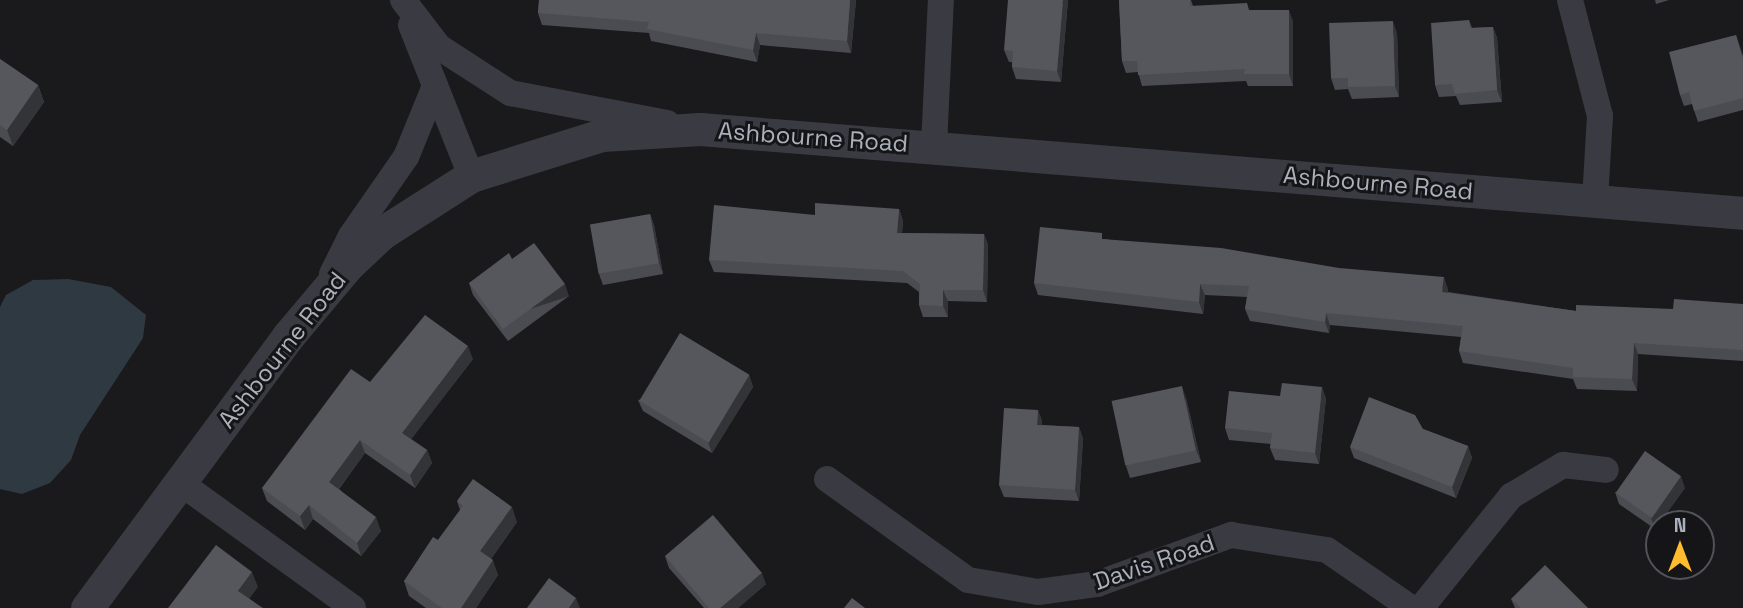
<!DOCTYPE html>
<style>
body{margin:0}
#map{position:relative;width:1743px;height:608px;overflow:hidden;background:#1a1a1c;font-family:"Space Grotesk",sans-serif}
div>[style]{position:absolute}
.water>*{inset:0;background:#2e3942}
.minor>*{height:26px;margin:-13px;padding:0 13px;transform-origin:13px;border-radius:13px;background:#3a3b42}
.tertiary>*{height:33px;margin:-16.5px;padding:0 16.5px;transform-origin:16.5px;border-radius:16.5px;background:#3a3b42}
.wall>*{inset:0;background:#4b4c51}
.shaded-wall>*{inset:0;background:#333437;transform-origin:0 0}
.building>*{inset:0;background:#56575d;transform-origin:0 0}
span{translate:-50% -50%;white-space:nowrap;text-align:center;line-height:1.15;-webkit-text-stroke:6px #151517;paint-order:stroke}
.street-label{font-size:24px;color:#abb0bd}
.north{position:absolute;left:1645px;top:510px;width:70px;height:70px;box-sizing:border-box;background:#151517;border:2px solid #515359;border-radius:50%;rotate:0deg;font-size:19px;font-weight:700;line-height:28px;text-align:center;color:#abb0bd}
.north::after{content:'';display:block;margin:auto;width:24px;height:32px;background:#ffbc2f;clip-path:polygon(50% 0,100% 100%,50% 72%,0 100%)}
</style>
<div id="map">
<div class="water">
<i style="clip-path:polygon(68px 279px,111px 287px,146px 315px,143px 338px,80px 435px,71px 460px,50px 483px,22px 494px,0 489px,0 307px,6px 295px,33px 280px)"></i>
</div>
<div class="minor">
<i style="left:403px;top:0;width:59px;rotate:52.5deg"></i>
<i style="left:439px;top:47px;width:85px;rotate:32.9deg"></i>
<i style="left:510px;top:93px;width:160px;rotate:10.8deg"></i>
<i style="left:1570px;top:0;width:120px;rotate:75.5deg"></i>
<i style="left:1600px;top:116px;width:85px;rotate:93.4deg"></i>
<i style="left:411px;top:25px;width:162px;rotate:68.3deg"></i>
<i style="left:934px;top:146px;width:146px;rotate:-87.3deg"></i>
<i style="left:332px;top:274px;width:42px;rotate:-63.4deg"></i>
<i style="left:351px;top:236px;width:96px;rotate:-55.2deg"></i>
<i style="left:406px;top:157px;width:77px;rotate:-67.8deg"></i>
<i style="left:827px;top:479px;width:173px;rotate:35.6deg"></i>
<i style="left:968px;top:580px;width:71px;rotate:9.7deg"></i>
<i style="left:1038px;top:592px;width:60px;rotate:-7.7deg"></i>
<i style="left:1097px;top:584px;width:143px;rotate:-20.1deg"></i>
<i style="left:1231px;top:535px;width:97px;rotate:8.9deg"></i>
<i style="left:1327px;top:550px;width:102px;rotate:34.6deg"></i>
<i style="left:182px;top:484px;width:211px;rotate:35.9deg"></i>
<i style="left:1421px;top:608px;width:144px;rotate:-51.2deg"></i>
<i style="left:1511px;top:496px;width:61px;rotate:-30.8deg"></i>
<i style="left:1563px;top:465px;width:43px;rotate:6.6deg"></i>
</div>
<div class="tertiary">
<i style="left:87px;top:608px;width:340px;rotate:-53.5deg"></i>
<i style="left:289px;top:335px;width:92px;rotate:-49.9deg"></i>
<i style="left:348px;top:265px;width:47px;rotate:-43.3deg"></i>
<i style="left:382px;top:233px;width:106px;rotate:-32.6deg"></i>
<i style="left:471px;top:176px;width:137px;rotate:-17.4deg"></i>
<i style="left:602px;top:135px;width:98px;rotate:-3.5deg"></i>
<i style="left:700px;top:129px;width:1046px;rotate:4.6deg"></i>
</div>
<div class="wall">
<i style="clip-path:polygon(539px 0,856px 0,851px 53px,760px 45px,757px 62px,651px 41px,649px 33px,542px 25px,538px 13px)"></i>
<i style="clip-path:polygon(1068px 0,1061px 82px,1016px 79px,1012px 67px,1012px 62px,1009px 62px,1004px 50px)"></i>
<i style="clip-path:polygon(1119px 0,1191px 0,1193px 6px,1249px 10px,1293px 21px,1293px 86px,1248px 86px,1246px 81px,1142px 86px,1138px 72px,1126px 73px,1122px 61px)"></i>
<i style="clip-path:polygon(1655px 0,1669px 0,1656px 4px)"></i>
<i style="clip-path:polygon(1469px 20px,1472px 28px,1493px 27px,1497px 38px,1502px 102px,1460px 105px,1456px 96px,1439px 97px,1435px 85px)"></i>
<i style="clip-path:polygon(1397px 33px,1399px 97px,1352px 99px,1348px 89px,1335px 90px,1331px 78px)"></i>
<i style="clip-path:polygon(1736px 35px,1743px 56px,1743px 110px,1698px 122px,1692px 104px,1684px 106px,1680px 95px)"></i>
<i style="clip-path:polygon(0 59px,38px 85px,44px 102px,13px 146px,0 137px)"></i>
<i style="clip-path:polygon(899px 209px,903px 221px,902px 233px,984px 234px,988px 245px,987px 302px,948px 301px,948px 317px,923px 317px,919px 305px,919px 292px,907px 283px,714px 272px,709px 260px,815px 215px)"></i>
<i style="clip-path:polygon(650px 214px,654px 225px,663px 274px,603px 285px,599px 274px)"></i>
<i style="clip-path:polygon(1104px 239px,1448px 289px,1448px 292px,1576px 311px,1673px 309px,1743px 304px,1743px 361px,1638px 354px,1637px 391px,1577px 389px,1573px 379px,1463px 363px,1459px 351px,1461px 337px,1330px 325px,1329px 333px,1250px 321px,1245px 309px,1247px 297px,1205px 295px,1203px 314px,1038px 295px,1034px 283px)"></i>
<i style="clip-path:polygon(512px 259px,569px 296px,508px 341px,473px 295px,469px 283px)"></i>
<i style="clip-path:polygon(473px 359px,411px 439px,427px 450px,432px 463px,415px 488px,365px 453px,339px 489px,381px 531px,361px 556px,313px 519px,305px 530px,267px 501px,262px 488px,370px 382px)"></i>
<i style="clip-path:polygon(749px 375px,753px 387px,712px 453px,643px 411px,638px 400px)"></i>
<i style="clip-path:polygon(1280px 396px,1326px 398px,1319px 464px,1275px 460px,1270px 448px,1271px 444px,1229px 440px,1225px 428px)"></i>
<i style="clip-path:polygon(1186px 398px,1201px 462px,1130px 478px,1126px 466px)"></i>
<i style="clip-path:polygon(1038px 410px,1042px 421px,1042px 425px,1079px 427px,1083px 439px,1079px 501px,1004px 497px,999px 485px)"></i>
<i style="clip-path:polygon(1423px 429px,1468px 446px,1472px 458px,1456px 498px,1354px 458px,1350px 447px)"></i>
<i style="clip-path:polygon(1685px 488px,1655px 529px,1619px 504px,1615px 492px)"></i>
<i style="clip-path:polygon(457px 501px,517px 522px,491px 559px,498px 575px,476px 608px,426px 608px,409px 596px,404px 581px,438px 540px,460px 510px)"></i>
<i style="clip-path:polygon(665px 556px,766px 584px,738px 608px,704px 608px,669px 568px)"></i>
<i style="clip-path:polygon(1511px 599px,1588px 608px,1515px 608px)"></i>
</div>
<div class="shaded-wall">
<i style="clip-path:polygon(850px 0,856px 0,851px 53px,847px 41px)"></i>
<i style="clip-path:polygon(1063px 0,1068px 0,1061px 82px,1057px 71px)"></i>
<i style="clip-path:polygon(1289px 10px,1293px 21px,1293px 86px,1289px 74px)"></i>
<i style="clip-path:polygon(1393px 21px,1397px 33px,1399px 97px,1395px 86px)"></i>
<i style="clip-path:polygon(1493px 27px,1497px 38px,1502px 102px,1497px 90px)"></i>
<i style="clip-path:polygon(756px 33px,760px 45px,757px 62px,753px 50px)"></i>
<i style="clip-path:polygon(38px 85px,44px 102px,13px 146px,7px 130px)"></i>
<i style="clip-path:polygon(899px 209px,903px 221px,901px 244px,897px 233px)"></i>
<i style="clip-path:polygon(650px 214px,654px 225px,663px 274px,659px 263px)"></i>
<i style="clip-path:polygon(984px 234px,988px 245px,987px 302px,983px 290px)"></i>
<i style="clip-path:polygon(1444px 277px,1448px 289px,1447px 303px,1442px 292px)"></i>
<i style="left:565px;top:284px;width:13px;height:77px;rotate:72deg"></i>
<i style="clip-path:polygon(1200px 284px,1205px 295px,1203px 314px,1199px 302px)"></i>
<i style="clip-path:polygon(943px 290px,948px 301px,948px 317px,943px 306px)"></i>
<i style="clip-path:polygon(1326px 313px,1330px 325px,1329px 333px,1325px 322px)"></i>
<i style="clip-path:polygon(1634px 343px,1638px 354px,1637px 391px,1632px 379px)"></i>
<i style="clip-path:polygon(468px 346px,473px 359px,406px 446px,402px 433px)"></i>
<i style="clip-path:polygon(749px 375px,753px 387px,712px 453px,708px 442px)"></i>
<i style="clip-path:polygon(1182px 386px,1186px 398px,1201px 462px,1196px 450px)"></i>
<i style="clip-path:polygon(1322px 387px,1326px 398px,1319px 464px,1315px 453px)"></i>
<i style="clip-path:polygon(1038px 410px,1042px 421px,1042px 437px,1037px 425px)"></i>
<i style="clip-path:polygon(1079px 427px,1083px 439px,1079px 501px,1075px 490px)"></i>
<i style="clip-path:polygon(360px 440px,365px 453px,334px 495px,329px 482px)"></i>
<i style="clip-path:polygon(1468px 446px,1472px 458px,1456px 498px,1452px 487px)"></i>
<i style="clip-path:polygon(427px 450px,432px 463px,415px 488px,410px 475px)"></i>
<i style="clip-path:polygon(1681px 476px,1685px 488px,1655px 529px,1651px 518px)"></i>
<i style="clip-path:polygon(309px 505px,313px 519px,305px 530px,300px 516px)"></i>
<i style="clip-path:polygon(512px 507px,517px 522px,486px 566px,480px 551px)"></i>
<i style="clip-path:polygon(376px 517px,381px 531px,361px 556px,357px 543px)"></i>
<i style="clip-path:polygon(493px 560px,498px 575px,476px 608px,461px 608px)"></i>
<i style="clip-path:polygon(252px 572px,258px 587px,244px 606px,238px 591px)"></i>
<i style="clip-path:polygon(762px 573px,766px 584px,738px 608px,720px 608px)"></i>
<i style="clip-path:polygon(576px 598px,580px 608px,569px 608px)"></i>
</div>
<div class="building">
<i style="clip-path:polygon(539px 0,850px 0,847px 41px,756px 33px,753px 50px,647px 29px,649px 22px,538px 13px)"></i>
<i style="clip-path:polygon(1008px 0,1063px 0,1057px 71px,1012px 67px,1013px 51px,1004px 50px)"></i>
<i style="clip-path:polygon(1119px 0,1190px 0,1190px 6px,1247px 3px,1249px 10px,1289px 10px,1289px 74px,1244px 74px,1245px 69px,1138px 75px,1137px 61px,1122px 61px)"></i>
<i style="clip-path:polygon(1469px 20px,1470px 28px,1493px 27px,1497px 90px,1455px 94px,1452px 84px,1435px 85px,1431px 23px)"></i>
<i style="clip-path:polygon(1393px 21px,1395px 86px,1348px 87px,1348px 78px,1331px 78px,1329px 23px)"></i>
<i style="clip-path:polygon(1736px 35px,1743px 61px,1743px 98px,1694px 111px,1689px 92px,1680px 95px,1669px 52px)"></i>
<i style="clip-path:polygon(0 59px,38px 85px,7px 130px,0 125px)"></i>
<i style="clip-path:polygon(815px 203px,899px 209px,897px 233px,984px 234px,983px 290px,943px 290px,943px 306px,919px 305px,920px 284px,903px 271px,709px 260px,714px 205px,815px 215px)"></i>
<i style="left:650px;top:214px;width:50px;height:61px;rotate:80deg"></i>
<i style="clip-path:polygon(1040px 227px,1102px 233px,1102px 239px,1221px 248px,1339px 268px,1444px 277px,1442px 292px,1576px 311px,1576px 305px,1673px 309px,1674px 299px,1743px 304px,1743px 350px,1634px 343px,1632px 379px,1573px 377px,1573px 368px,1459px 351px,1463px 326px,1326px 313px,1325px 322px,1245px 309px,1249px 286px,1200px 284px,1199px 302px,1034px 283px)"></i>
<i style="clip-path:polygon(534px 243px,565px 284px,503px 329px,469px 283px,509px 253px,512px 259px)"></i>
<i style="clip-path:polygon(425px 315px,468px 346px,402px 433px,427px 450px,410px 475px,360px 440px,329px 482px,376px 517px,357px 543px,309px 505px,300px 516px,262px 488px,351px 369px,370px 382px)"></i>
<i style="left:680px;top:333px;width:81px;height:79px;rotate:31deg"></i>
<i style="clip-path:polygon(1282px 383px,1322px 387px,1315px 453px,1270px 448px,1272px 433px,1225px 428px,1229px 391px,1280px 396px)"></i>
<i style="left:1182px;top:386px;width:66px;height:72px;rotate:78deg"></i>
<i style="clip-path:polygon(1369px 397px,1415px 415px,1423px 429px,1468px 446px,1452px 487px,1350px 447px)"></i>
<i style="clip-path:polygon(1004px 408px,1038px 410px,1037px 425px,1079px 427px,1075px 490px,999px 485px)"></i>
<i style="left:1645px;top:451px;width:44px;height:51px;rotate:35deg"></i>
<i style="clip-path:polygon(473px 479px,512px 507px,480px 551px,493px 560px,461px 608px,442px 608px,404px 581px,433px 537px,438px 540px,463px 506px,457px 501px)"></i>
<i style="clip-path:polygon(713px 515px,762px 573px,720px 608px,709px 608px,665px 556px)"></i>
<i style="clip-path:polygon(216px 545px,252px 572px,238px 591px,263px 608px,168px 608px)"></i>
<i style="clip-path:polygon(1545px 565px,1588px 608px,1521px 608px,1511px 599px)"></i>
<i style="clip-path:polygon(549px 578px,576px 598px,569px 608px,527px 608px)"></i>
<i style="clip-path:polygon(852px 598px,865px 608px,844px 608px)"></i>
</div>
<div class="street-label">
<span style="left:813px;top:137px;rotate:4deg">Ashbourne Road</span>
<span style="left:1378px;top:183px;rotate:5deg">Ashbourne Road</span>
<span style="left:282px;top:350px;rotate:-52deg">Ashbourne Road</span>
<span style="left:1154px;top:562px;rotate:-19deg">Davis Road</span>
</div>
<div class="north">N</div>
</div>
